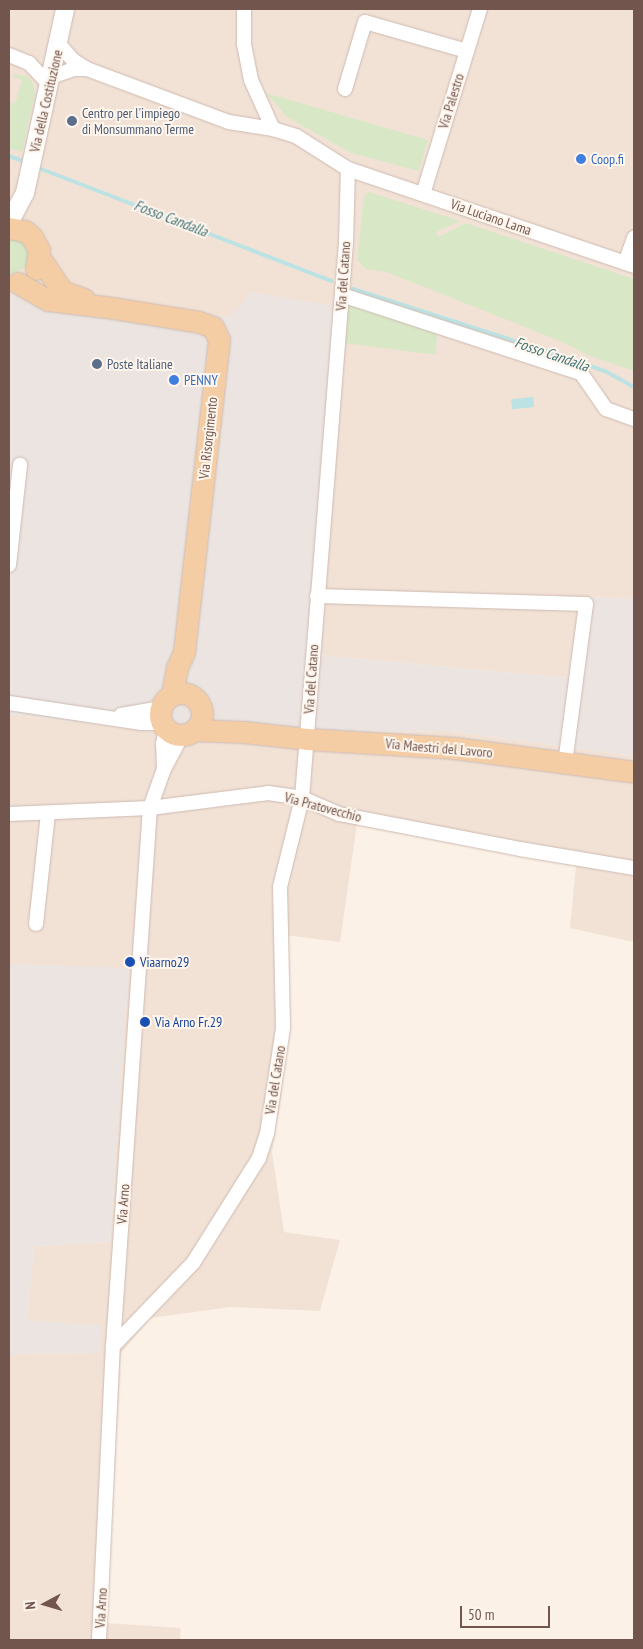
<!DOCTYPE html>
<style>
body{margin:0}
#map{position:relative;width:643px;height:1649px;overflow:hidden;background:#fbf1e7;font-family:"PT Sans Narrow",sans-serif}
div>[style]{position:absolute}
.residential>*{inset:0;background:#f2e2d6}
.industrial>*{inset:0;background:#ebe4e0}
.green>*{inset:0;background:#d8e7c6}
.water>*{inset:0;background:#bde2e3;transform-origin:0 0}
.stream>*{height:4px;margin:-2px;padding:0 2px;transform-origin:2px;border-radius:2px;background:#bde2e3}
.roads{filter:drop-shadow(0 0 1px #cebab1) drop-shadow(0 0 1px #cebab1)}
.minor>*{height:14px;margin:-7px;padding:0 7px;transform-origin:7px;border-radius:7px;background:#fff}
.tertiary>*{height:18px;margin:-9px;padding:0 9px;transform-origin:9px;border-radius:9px;background:#fff}
.primary>*{height:21px;margin:-10.5px;padding:0 10.5px;transform-origin:10.5px;border-radius:10.5px;background:#f4cda5}
.primary>.ring{margin:-10.5px;padding:0;box-sizing:content-box;background:none;border:21px solid #f4cda5;border-radius:50%}
.dots>*{width:14px;height:14px;translate:-50% -50%;box-sizing:border-box;border:2px solid #fef5ed;border-radius:50%}
span{translate:-50% -50%;white-space:nowrap;text-align:center;line-height:1.15;-webkit-text-stroke:4px #fef5ed;paint-order:stroke}
.street-label{font-size:14px;color:#72564d}
.service-label{font-size:14px;color:#4e5e75}
.left{translate:0 -50%;text-align:left}
.shop-label{font-size:14px;color:#366cbe}
.transit-label{font-size:14px;color:#164399}
.water-label{font-size:15px;color:#427476;font-style:italic}
.frame{position:absolute;inset:0;border:10px solid #72564d;pointer-events:none}
.north{position:absolute;left:20px;top:1579px;width:50px;height:50px;-webkit-text-stroke:4px #fef5ed;paint-order:stroke;rotate:264deg;font-size:14px;font-weight:700;line-height:20px;text-align:center;color:#72564d}
.north::after{content:'';display:block;margin:auto;width:18px;height:22px;background:#72564d;clip-path:polygon(50% 0,100% 100%,50% 72%,0 100%)}
.scale{position:absolute;left:460px;top:1606px;width:90px;height:22px;box-sizing:border-box;border:2px solid #72564d;border-top:0;padding-left:6px;font-size:15px;line-height:18px;white-space:nowrap;color:#72564d;-webkit-text-stroke:4px #fef5ed;paint-order:stroke}
</style>
<div id="map">
<div class="residential">
<i style="clip-path:polygon(9px 9px,634px 9px,634px 599px,580px 597px,568px 678px,318px 655px,231px 317px,9px 294px)"></i>
<i style="clip-path:polygon(9px 714px,173px 734px,449px 731px,634px 756px,634px 942px,570px 928px,576px 866px,357px 824px,340px 942px,285px 935px,287px 1029px,281px 1099px,272px 1152px,284px 1232px,340px 1240px,320px 1311px,231px 1307px,151px 1318px,121px 1353px,106px 1623px,181px 1628px,180px 1640px,9px 1640px,9px 1354px,99px 1353px,101px 1326px,27px 1320px,34px 1246px,110px 1242px,129px 969px,9px 964px)"></i>
</div>
<div class="industrial">
<i style="clip-path:polygon(251px 292px,347px 308px,318px 655px,568px 678px,580px 597px,634px 599px,634px 756px,450px 731px,173px 734px,9px 714px,9px 294px,231px 317px)"></i>
<i style="clip-path:polygon(9px 964px,129px 968px,110px 1242px,34px 1246px,27px 1320px,102px 1326px,99px 1353px,10px 1354px,9px 1375px)"></i>
</div>
<div class="green">
<i style="clip-path:polygon(14px 73px,28px 77px,33px 84px,35px 93px,22px 152px,9px 148px,9px 102px,15px 104px,22px 80px,13px 77px)"></i>
<i style="clip-path:polygon(266px 93px,428px 140px,419px 171px,351px 153px,287px 117px)"></i>
<i style="clip-path:polygon(369px 192px,460px 221px,436px 232px,438px 237px,466px 223px,634px 279px,634px 371px,590px 356px,560px 341px,412px 282px,386px 272px,366px 269px,357px 260px,364px 196px)"></i>
<i style="clip-path:polygon(9px 237px,20px 239px,30px 252px,26px 267px,12px 274px,9px 274px)"></i>
<i style="clip-path:polygon(351px 304px,437px 332px,436px 355px,344px 343px,348px 306px)"></i>
</div>
<div class="water">
<i style="left:533px;top:397px;width:10px;height:22px;rotate:84deg"></i>
</div>
<div class="stream">
<i style="left:9px;top:156px;width:20px;rotate:20deg"></i>
<i style="left:36px;top:167px;width:317px;rotate:21.1deg"></i>
<i style="left:353px;top:289px;width:235px;rotate:17.8deg"></i>
<i style="left:577px;top:361px;width:30px;rotate:20deg"></i>
<i style="left:605px;top:371px;width:33px;rotate:29deg"></i>
</div>
<div class="roads">
<div class="minor">
<i style="left:244px;top:9px;width:35px;rotate:90deg"></i>
<i style="left:244px;top:44px;width:37px;rotate:79deg"></i>
<i style="left:251px;top:80px;width:54px;rotate:65.8deg"></i>
<i style="left:59px;top:44px;width:21px;rotate:49deg"></i>
<i style="left:73px;top:60px;width:17px;rotate:33deg"></i>
<i style="left:87px;top:69px;width:152px;rotate:20.5deg"></i>
<i style="left:229px;top:122px;width:45px;rotate:9deg"></i>
<i style="left:273px;top:129px;width:24px;rotate:17deg"></i>
<i style="left:296px;top:136px;width:62px;rotate:32.4deg"></i>
<i style="left:348px;top:169px;width:302px;rotate:18.7deg"></i>
<i style="left:9px;top:55px;width:22px;rotate:22deg"></i>
<i style="left:29px;top:63px;width:23px;rotate:47deg"></i>
<i style="left:51px;top:77px;width:24px;rotate:-19deg"></i>
<i style="left:74px;top:69px;width:13px"></i>
<i style="left:345px;top:89px;width:70px;rotate:-73.4deg"></i>
<i style="left:365px;top:22px;width:106px;rotate:15.9deg"></i>
<i style="left:423px;top:194px;width:194px;rotate:-72.9deg"></i>
<i style="left:625px;top:263px;width:27px;rotate:-70deg"></i>
<i style="left:342px;top:295px;width:251px;rotate:18.1deg"></i>
<i style="left:581px;top:373px;width:44px;rotate:55.2deg"></i>
<i style="left:606px;top:409px;width:30px;rotate:20deg"></i>
<i style="left:9px;top:565px;width:101px;rotate:-83.7deg"></i>
<i style="left:317px;top:596px;width:269px;rotate:1.7deg"></i>
<i style="left:586px;top:604px;width:160px;rotate:97.5deg"></i>
<i style="left:9px;top:703px;width:134px;rotate:8.6deg"></i>
<i style="left:142px;top:723px;width:20px"></i>
<i style="left:121px;top:715px;width:41px;rotate:-9.9deg"></i>
<i style="left:164px;top:769px;width:25px;rotate:-92deg"></i>
<i style="left:163px;top:744px;width:15px;rotate:-79deg"></i>
<i style="left:9px;top:814px;width:141px;rotate:-2.4deg"></i>
<i style="left:150px;top:808px;width:119px;rotate:-7.2deg"></i>
<i style="left:268px;top:793px;width:34px;rotate:8deg"></i>
<i style="left:302px;top:798px;width:40px;rotate:23.4deg"></i>
<i style="left:339px;top:814px;width:184px;rotate:10.9deg"></i>
<i style="left:520px;top:849px;width:116px;rotate:9.5deg"></i>
<i style="left:36px;top:924px;width:112px;rotate:-83.8deg"></i>
<i style="left:113px;top:1346px;width:115px;rotate:-46.1deg"></i>
<i style="left:193px;top:1263px;width:124px;rotate:-57.8deg"></i>
<i style="left:259px;top:1158px;width:25px;rotate:-72deg"></i>
<i style="left:267px;top:1134px;width:107px;rotate:-81.4deg"></i>
<i style="left:283px;top:1028px;width:141px;rotate:-91.2deg"></i>
<i style="left:280px;top:887px;width:92px;rotate:-76.1deg"></i>
<i style="left:302px;top:798px;width:557px;rotate:-85.47deg"></i>
<i style="left:346px;top:243px;width:74px;rotate:-88.5deg"></i>
<i style="left:99px;top:1640px;width:294px;rotate:-87.3deg"></i>
<i style="left:113px;top:1346px;width:539px;rotate:-86.07deg"></i>
<i style="left:150px;top:808px;width:41px;rotate:-70.3deg"></i>
<i style="left:164px;top:769px;width:38px;rotate:-62deg"></i>
</div>
<div class="tertiary">
<i style="left:9px;top:223px;width:34px;rotate:-62deg"></i>
<i style="left:25px;top:193px;width:188px;rotate:-77.7deg"></i>
</div>
<div class="primary">
<i style="left:9px;top:228px;width:16px;rotate:11deg"></i>
<i style="left:25px;top:231px;width:9px;rotate:41deg"></i>
<i style="left:32px;top:237px;width:15px;rotate:62deg"></i>
<i style="left:39px;top:250px;width:19px;rotate:99deg"></i>
<i style="left:39px;top:257px;width:41px;rotate:55.9deg"></i>
<i style="left:62px;top:291px;width:23px;rotate:20deg"></i>
<i style="left:18px;top:283px;width:34px;rotate:30deg"></i>
<i style="left:48px;top:300px;width:65px;rotate:7deg"></i>
<i style="left:113px;top:308px;width:87px;rotate:9.2deg"></i>
<i style="left:199px;top:322px;width:15px;rotate:20deg"></i>
<i style="left:213px;top:327px;width:14px;rotate:65deg"></i>
<i style="left:219px;top:340px;width:314px;rotate:96.4deg"></i>
<i style="left:184px;top:652px;width:17px;rotate:114deg"></i>
<i style="left:177px;top:668px;width:26px;rotate:101deg"></i>
<i class="ring" style="left:160px;top:693px;width:21px;height:21px"></i>
<i style="left:194px;top:730px;width:50px;rotate:2.3deg"></i>
<i style="left:244px;top:732px;width:63px;rotate:6.3deg"></i>
<i style="left:307px;top:739px;width:148px;rotate:3.5deg"></i>
<i style="left:455px;top:748px;width:181px;rotate:7.6deg"></i>
</div>
</div>
<div class="dots">
<i style="left:72px;top:121px;background:#5c6f8a"></i>
<i style="left:581px;top:159px;background:#3f7fe0"></i>
<i style="left:97px;top:364px;background:#5c6f8a"></i>
<i style="left:174px;top:380px;background:#3f7fe0"></i>
<i style="left:130px;top:962px;background:#1a4fb4"></i>
<i style="left:145px;top:1022px;background:#1a4fb4"></i>
</div>
<div class="street-label">
<span style="left:46px;top:101px;rotate:-77deg">Via della Costituzione</span>
<span style="left:451px;top:101px;rotate:-73deg">Via Palestro</span>
<span style="left:491px;top:217px;rotate:19deg">Via Luciano Lama</span>
<span style="left:343px;top:276px;rotate:-86deg">Via del Catano</span>
<span style="left:208px;top:438px;rotate:-84deg">Via Risorgimento</span>
<span style="left:311px;top:679px;rotate:-86deg">Via del Catano</span>
<span style="left:439px;top:748px;rotate:5deg">Via Maestri del Lavoro</span>
<span style="left:323px;top:807px;rotate:15deg">Via Pratovecchio</span>
<span style="left:275px;top:1080px;rotate:-81deg">Via del Catano</span>
<span style="left:123px;top:1204px;rotate:-86deg">Via Arno</span>
<span style="left:101px;top:1608px;rotate:-87deg">Via Arno</span>
</div>
<div class="service-label">
<span class="left" style="left:82px;top:121px">Centro per l'impiego<br>di Monsummano Terme</span>
<span class="left" style="left:107px;top:364px">Poste Italiane</span>
</div>
<div class="shop-label">
<span class="left" style="left:591px;top:159px">Coop.fi</span>
<span class="left" style="left:184px;top:380px">PENNY</span>
</div>
<div class="transit-label">
<span class="left" style="left:140px;top:962px">Viaarno29</span>
<span class="left" style="left:155px;top:1022px">Via Arno Fr.29</span>
</div>
<div class="water-label">
<span style="left:171px;top:218px;rotate:21deg">Fosso Candalla</span>
<span style="left:552px;top:354px;rotate:19deg">Fosso Candalla</span>
</div>
<div class="frame"></div>
<div class="north">N</div>
<div class="scale">50 m</div>
</div>
